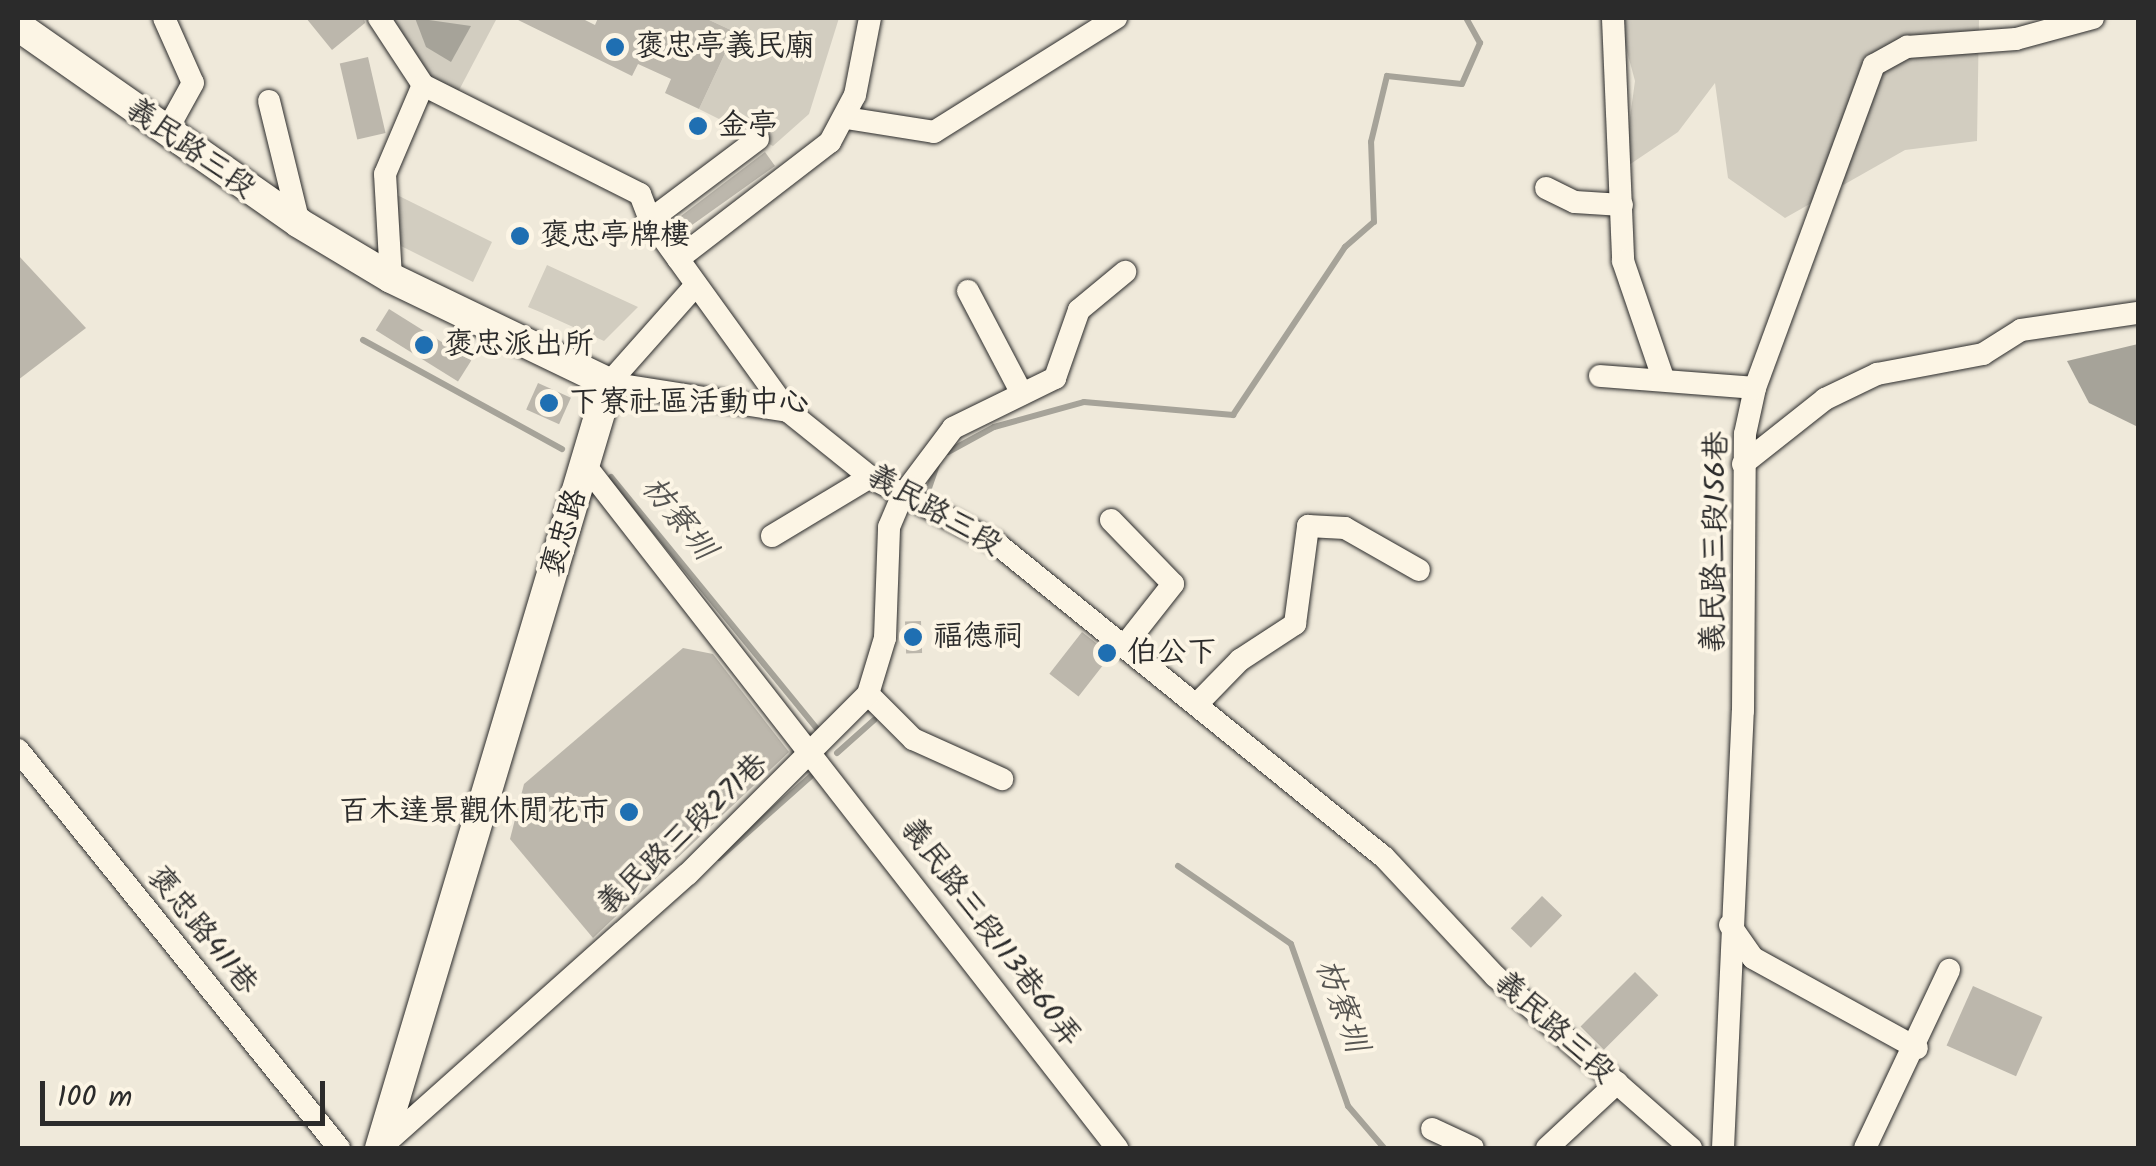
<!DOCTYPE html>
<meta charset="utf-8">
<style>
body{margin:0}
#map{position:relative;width:2156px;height:1166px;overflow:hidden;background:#efe9da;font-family:Kalam,"LXGW WenKai TC",sans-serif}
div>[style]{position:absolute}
.green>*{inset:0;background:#d2cdc0}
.water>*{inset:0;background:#a6a399}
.stream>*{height:6px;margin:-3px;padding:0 3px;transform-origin:3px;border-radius:3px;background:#a6a399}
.building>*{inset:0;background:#bcb7ac;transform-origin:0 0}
.roads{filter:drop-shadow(0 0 2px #2b2b2b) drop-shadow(0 0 2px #2b2b2b)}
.minor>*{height:22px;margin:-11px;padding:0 11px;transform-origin:11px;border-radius:11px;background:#fcf5e5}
.major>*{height:30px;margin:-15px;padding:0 15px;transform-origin:15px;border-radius:15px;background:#fcf5e5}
.dots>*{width:28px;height:28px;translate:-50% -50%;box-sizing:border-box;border:5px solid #fcf5e5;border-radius:50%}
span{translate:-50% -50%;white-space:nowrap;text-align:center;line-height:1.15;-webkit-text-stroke:8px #fcf5e5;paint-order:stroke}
.poi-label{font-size:30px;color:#2b2b2b}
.left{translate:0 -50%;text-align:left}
.right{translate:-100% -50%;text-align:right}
.street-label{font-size:30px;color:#2b2b2b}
.water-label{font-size:32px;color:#565552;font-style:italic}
.frame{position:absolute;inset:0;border:20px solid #2b2b2b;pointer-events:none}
.scale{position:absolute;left:40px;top:1081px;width:285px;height:45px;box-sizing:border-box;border:5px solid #2b2b2b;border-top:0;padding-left:12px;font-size:30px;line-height:35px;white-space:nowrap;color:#2b2b2b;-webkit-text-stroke:8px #fcf5e5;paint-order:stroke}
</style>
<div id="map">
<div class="green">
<i style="clip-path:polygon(389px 18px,497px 18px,457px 94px,423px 75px)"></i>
<i style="clip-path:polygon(705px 18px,839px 18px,809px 114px,773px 146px,699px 109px,735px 32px)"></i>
<i style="clip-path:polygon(1618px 18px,1979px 18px,1977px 141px,1905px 150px,1785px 218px,1728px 178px,1715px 83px,1678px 132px,1623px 169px,1635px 81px)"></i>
<i style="clip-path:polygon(397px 195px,492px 242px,473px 282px,401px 246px)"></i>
<i style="clip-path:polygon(547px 265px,638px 307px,604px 341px,540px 312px,528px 307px)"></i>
</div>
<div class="water">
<i style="clip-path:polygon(415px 18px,471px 26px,451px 62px,426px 47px)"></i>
<i style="clip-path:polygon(2138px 344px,2138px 427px,2089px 403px,2067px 361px)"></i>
</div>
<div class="stream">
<i style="left:363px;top:340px;width:227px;rotate:28.7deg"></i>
<i style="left:948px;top:452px;width:52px;rotate:-28.5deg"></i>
<i style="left:994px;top:427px;width:93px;rotate:-15.5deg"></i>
<i style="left:1084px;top:402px;width:150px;rotate:5deg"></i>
<i style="left:1233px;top:415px;width:202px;rotate:-56.3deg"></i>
<i style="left:1345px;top:247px;width:38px;rotate:-41deg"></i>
<i style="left:1374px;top:222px;width:80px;rotate:-92.1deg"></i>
<i style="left:1371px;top:142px;width:68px;rotate:-76.4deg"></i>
<i style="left:1387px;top:76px;width:75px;rotate:6.1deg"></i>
<i style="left:1462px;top:84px;width:45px;rotate:-66.3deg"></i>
<i style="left:1480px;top:43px;width:29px;rotate:-119deg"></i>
<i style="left:611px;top:477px;width:328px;rotate:50.7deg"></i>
<i style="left:928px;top:491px;width:28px;rotate:-71deg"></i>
<i style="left:837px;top:753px;width:50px;rotate:-41.7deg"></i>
<i style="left:719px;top:858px;width:123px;rotate:-41.7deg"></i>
<i style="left:1178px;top:866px;width:137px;rotate:34.6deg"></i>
<i style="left:1291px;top:944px;width:172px;rotate:70.6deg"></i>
<i style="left:1348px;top:1106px;width:55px;rotate:49.4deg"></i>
</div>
<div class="building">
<i style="clip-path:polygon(306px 18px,364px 18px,365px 23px,332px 50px)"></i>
<i style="clip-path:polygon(514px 18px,581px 18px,595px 25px,598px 18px,705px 18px,735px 32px,699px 109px,665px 93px,671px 79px,638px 64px,632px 76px)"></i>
<i style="left:368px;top:57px;width:78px;height:29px;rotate:77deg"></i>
<i style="clip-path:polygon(765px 152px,775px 166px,685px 230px,677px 219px)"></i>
<i style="clip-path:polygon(18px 255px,86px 328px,18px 380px)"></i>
<i style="left:389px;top:309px;width:97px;height:25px;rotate:32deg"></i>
<i style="left:538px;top:383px;width:36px;height:29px;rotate:24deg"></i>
<i style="left:921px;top:621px;width:32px;height:16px;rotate:88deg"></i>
<i style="left:1082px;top:632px;width:37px;height:53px;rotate:38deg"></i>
<i style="clip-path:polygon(683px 648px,713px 654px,789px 752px,593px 938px,510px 839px,524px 784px)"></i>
<i style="left:1542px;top:896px;width:28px;height:45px;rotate:44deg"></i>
<i style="left:1635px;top:972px;width:33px;height:77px;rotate:45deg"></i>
<i style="left:1973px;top:986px;width:76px;height:65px;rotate:24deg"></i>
</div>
<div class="roads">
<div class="minor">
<i style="left:164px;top:18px;width:71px;rotate:66deg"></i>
<i style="left:193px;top:83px;width:56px;rotate:118.9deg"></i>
<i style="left:379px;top:18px;width:80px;rotate:56.7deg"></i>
<i style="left:423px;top:85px;width:243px;rotate:26.7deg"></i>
<i style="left:640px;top:194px;width:28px;rotate:69deg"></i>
<i style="left:650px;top:220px;width:236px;rotate:54.2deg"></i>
<i style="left:1613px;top:18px;width:243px;rotate:87.6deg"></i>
<i style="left:1623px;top:261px;width:120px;rotate:71.1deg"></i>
<i style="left:269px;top:101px;width:126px;rotate:76.2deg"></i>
<i style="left:846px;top:118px;width:89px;rotate:9deg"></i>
<i style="left:934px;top:132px;width:215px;rotate:-32.1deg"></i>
<i style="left:1546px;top:188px;width:32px;rotate:26deg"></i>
<i style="left:1575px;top:202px;width:47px;rotate:3.7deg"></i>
<i style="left:650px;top:220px;width:135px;rotate:-36.9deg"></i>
<i style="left:678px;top:259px;width:192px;rotate:-37.6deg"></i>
<i style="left:830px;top:142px;width:53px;rotate:-62deg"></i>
<i style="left:855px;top:95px;width:78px;rotate:-79deg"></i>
<i style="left:391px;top:278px;width:104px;rotate:-93.3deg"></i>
<i style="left:385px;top:174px;width:97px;rotate:-66.9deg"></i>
<i style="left:968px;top:291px;width:116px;rotate:62.3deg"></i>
<i style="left:1600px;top:376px;width:155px;rotate:4.4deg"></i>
<i style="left:609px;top:383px;width:181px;rotate:8.9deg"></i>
<i style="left:788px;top:411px;width:105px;rotate:38.8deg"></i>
<i style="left:870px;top:477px;width:142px;rotate:27.6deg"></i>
<i style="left:996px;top:543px;width:499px;rotate:39deg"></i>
<i style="left:1384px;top:857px;width:163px;rotate:47deg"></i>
<i style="left:1495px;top:976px;width:261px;rotate:41.3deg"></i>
<i style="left:609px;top:383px;width:131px;rotate:-48.4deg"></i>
<i style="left:1743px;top:464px;width:105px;rotate:-38.4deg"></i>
<i style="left:1825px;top:399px;width:58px;rotate:-25.7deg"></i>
<i style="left:1877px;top:374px;width:108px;rotate:-10.7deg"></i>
<i style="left:1983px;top:354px;width:45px;rotate:-32.3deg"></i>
<i style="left:2021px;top:330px;width:118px;rotate:-8.3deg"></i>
<i style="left:585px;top:465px;width:866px;rotate:52.08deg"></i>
<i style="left:1111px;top:520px;width:89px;rotate:45.9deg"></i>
<i style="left:1173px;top:584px;width:78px;rotate:128.2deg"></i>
<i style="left:772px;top:536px;width:114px;rotate:-31deg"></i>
<i style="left:868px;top:694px;width:64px;rotate:45deg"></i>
<i style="left:913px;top:739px;width:98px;rotate:24.2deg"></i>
<i style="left:1197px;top:704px;width:62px;rotate:-45.7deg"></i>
<i style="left:1240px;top:660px;width:66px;rotate:-33.2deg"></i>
<i style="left:1295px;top:624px;width:99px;rotate:-82.4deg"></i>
<i style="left:1308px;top:526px;width:37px;rotate:3deg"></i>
<i style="left:1345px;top:528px;width:85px;rotate:29.6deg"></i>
<i style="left:18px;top:750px;width:511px;rotate:51.11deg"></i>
<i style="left:1730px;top:925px;width:40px;rotate:55.1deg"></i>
<i style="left:1753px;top:958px;width:187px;rotate:28.8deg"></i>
<i style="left:1432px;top:1129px;width:45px;rotate:24.9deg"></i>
<i style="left:380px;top:1148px;width:412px;rotate:-41.7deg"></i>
<i style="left:688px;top:874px;width:255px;rotate:-45deg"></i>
<i style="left:868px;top:694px;width:59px;rotate:-73.1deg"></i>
<i style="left:885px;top:638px;width:111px;rotate:-87.9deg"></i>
<i style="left:889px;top:527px;width:34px;rotate:-67deg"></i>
<i style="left:902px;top:496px;width:85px;rotate:-53.1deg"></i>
<i style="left:953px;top:428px;width:114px;rotate:-26.1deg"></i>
<i style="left:1055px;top:378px;width:72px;rotate:-70.6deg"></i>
<i style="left:1079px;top:310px;width:60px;rotate:-39.6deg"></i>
<i style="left:1547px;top:1148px;width:96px;rotate:-42.9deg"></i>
<i style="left:1723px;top:1148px;width:437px;rotate:-87.4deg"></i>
<i style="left:1743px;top:711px;width:277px;rotate:-89.6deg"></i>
<i style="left:1745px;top:434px;width:47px;rotate:-77.7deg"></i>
<i style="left:1755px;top:388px;width:344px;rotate:-69.8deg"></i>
<i style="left:1874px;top:65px;width:38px;rotate:-29deg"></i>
<i style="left:1907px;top:47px;width:109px;rotate:-4.2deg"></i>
<i style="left:2016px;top:39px;width:80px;rotate:-15.3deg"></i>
<i style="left:1865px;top:1148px;width:197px;rotate:-64.7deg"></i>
</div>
<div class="major">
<i style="left:18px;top:26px;width:343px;rotate:35deg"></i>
<i style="left:299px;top:223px;width:107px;rotate:30.9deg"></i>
<i style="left:391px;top:278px;width:242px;rotate:25.7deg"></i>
<i style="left:609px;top:383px;width:799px;rotate:106.66deg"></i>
</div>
</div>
<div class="dots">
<i style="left:615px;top:47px;background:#1f6fb2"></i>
<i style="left:698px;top:126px;background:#1f6fb2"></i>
<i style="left:520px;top:236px;background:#1f6fb2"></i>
<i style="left:424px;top:345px;background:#1f6fb2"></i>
<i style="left:549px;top:403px;background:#1f6fb2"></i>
<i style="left:913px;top:637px;background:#1f6fb2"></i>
<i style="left:1107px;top:653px;background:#1f6fb2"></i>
<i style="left:629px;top:812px;background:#1f6fb2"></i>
</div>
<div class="poi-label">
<span class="left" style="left:635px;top:47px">褒忠亭義民廟</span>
<span class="left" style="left:718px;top:126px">金亭</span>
<span class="left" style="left:540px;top:236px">褒忠亭牌樓</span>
<span class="left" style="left:444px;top:345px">褒忠派出所</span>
<span class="left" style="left:569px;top:403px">下寮社區活動中心</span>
<span class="left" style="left:933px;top:637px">福德祠</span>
<span class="left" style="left:1127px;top:653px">伯公下</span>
<span class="right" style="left:609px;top:812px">百木達景觀休閒花市</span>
</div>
<div class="street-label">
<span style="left:190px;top:149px;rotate:35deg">義民路三段</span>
<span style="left:934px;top:511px;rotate:30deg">義民路三段</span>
<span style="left:565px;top:533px;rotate:-73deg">褒忠路</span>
<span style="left:1716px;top:542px;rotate:-89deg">義民路三段156巷</span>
<span style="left:683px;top:835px;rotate:-43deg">義民路三段271巷</span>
<span style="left:202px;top:931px;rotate:51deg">褒忠路411巷</span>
<span style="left:990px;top:933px;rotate:53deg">義民路三段113巷60弄</span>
<span style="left:1554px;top:1028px;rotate:42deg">義民路三段</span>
</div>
<div class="water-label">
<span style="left:677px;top:519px;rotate:51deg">枋寮圳</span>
<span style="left:1340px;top:1006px;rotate:70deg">枋寮圳</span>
</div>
<div class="frame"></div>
<div class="scale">100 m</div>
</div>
